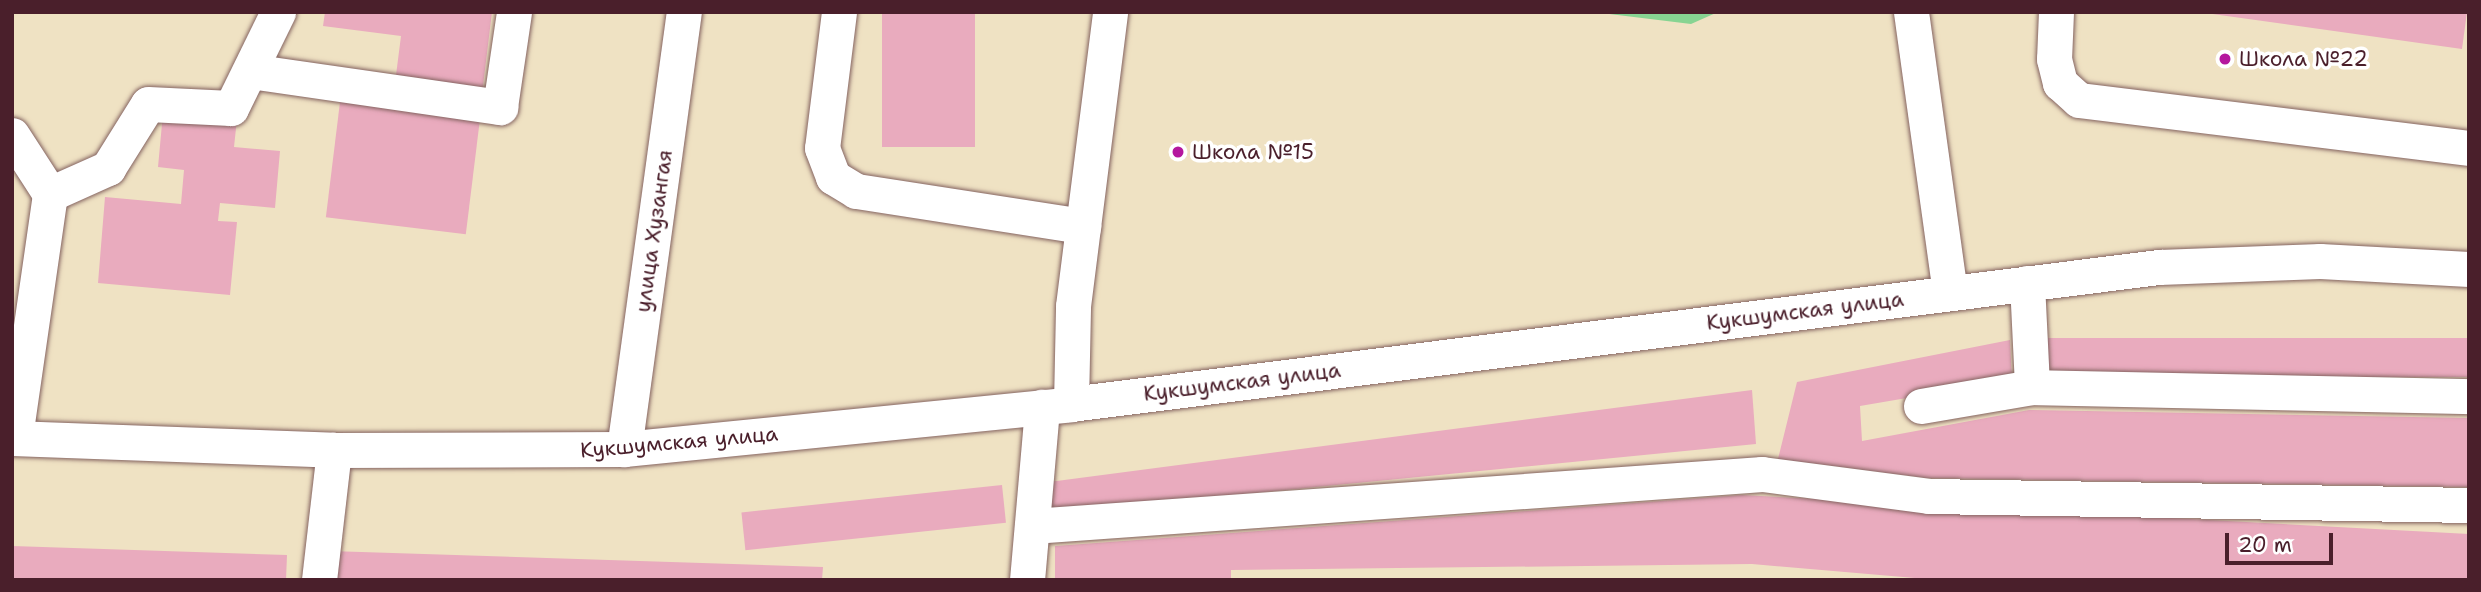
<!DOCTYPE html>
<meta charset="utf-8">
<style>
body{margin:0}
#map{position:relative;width:2481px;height:592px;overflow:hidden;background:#efe2c3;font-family:"Shantell Sans",sans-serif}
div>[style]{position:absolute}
.green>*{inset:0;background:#87d492}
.building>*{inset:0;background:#e9abbe;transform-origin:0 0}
.roads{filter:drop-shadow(0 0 2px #846360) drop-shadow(0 0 2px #846360)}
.minor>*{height:35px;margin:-17.5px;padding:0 17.5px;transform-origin:17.5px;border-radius:17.5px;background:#fff}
.dots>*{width:19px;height:19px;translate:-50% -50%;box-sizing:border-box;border:4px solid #fff;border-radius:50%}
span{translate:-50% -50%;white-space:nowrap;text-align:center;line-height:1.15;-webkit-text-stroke:7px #fff;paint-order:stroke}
.poi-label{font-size:21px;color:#4a1f2b}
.left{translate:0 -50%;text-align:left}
.street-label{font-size:21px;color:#4a1f2b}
.frame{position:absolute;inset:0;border:14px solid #4a1f2b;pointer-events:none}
.scale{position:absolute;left:2225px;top:533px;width:108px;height:32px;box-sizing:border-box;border:4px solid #4a1f2b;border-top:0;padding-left:9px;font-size:21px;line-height:24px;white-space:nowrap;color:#4a1f2b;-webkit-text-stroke:5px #fff;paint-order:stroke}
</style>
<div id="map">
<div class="green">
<i style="clip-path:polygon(1593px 12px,1718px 12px,1691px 24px)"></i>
</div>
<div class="building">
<i style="clip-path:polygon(325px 12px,492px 12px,482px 94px,395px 83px,401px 36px,323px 26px)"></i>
<i style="left:882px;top:12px;width:93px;height:135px"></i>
<i style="clip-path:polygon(2198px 12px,2467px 12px,2462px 49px)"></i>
<i style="left:340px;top:102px;width:141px;height:116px;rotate:7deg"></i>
<i style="clip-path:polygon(163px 113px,237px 119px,234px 147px,280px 151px,275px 208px,220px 203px,218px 221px,237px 222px,230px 295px,98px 283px,105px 197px,181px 204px,184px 170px,158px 167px)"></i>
<i style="left:2048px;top:338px;width:421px;height:39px"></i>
<i style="clip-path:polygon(2010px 340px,2012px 380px,1860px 406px,1862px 441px,2029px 410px,2469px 418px,2469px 487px,1926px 478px,1778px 459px,1797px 382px)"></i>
<i style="clip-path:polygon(1752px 390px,1756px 444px,1049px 513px,1049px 482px)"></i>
<i style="left:1002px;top:485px;width:38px;height:262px;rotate:84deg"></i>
<i style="clip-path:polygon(1742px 495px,2469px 534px,2469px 580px,1938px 580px,1752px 564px,1231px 570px,1231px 580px,1055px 580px,1055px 546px)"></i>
<i style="clip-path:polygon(12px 546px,287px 555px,286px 580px,12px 580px)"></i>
<i style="clip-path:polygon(330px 551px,823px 567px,822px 580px,330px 580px)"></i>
</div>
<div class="roads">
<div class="minor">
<i style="left:839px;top:12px;width:137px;rotate:97.1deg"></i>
<i style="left:822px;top:148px;width:31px;rotate:69deg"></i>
<i style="left:833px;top:177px;width:27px;rotate:31deg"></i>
<i style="left:856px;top:191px;width:230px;rotate:8.8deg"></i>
<i style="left:1911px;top:12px;width:283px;rotate:82.1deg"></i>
<i style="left:2056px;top:12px;width:47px;rotate:92.4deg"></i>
<i style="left:2054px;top:59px;width:25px;rotate:76deg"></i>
<i style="left:2060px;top:83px;width:25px;rotate:42deg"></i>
<i style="left:2079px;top:100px;width:393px;rotate:7deg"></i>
<i style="left:250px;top:71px;width:253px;rotate:8.2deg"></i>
<i style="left:500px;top:107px;width:96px;rotate:-81.6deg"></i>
<i style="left:12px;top:135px;width:70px;rotate:57.2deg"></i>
<i style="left:50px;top:194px;width:246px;rotate:98.2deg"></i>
<i style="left:50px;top:194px;width:64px;rotate:-24.1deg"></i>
<i style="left:108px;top:168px;width:75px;rotate:-58deg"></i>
<i style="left:148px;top:104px;width:83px;rotate:2.8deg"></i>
<i style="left:231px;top:108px;width:107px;rotate:-63.9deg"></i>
<i style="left:2027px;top:283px;width:104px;rotate:87.2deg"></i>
<i style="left:1071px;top:404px;width:98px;rotate:-88.8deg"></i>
<i style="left:1073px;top:306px;width:296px;rotate:-82.8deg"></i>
<i style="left:1921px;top:406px;width:113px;rotate:-9.7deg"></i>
<i style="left:2032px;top:387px;width:437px;rotate:1.2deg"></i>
<i style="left:12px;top:438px;width:322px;rotate:2.1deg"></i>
<i style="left:334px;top:450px;width:290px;rotate:-0.2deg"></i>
<i style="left:624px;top:449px;width:449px;rotate:-5.7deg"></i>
<i style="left:1071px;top:404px;width:1097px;rotate:-7.18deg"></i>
<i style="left:2159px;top:267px;width:161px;rotate:-2.1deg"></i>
<i style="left:2320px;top:261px;width:149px;rotate:3.1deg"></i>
<i style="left:624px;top:449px;width:441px;rotate:-82.2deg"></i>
<i style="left:1032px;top:526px;width:732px;rotate:-4.07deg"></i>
<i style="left:1762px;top:474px;width:168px;rotate:7.5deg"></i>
<i style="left:1929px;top:496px;width:540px;rotate:0.95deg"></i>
<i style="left:319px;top:580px;width:131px;rotate:-83.4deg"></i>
<i style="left:1027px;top:580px;width:174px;rotate:-85deg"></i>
</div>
</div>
<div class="dots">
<i style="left:2225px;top:59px;background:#b5179e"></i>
<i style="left:1178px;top:152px;background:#b5179e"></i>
</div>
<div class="poi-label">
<span class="left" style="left:2239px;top:59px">Школа №22</span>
<span class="left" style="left:1192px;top:152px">Школа №15</span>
</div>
<div class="street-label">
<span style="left:654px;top:231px;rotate:-82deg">улица Хузангая</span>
<span style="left:1805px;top:311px;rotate:-7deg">Кукшумская улица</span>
<span style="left:1242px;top:382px;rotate:-7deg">Кукшумская улица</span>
<span style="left:679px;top:442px;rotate:-5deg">Кукшумская улица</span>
</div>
<div class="frame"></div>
<div class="scale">20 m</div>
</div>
